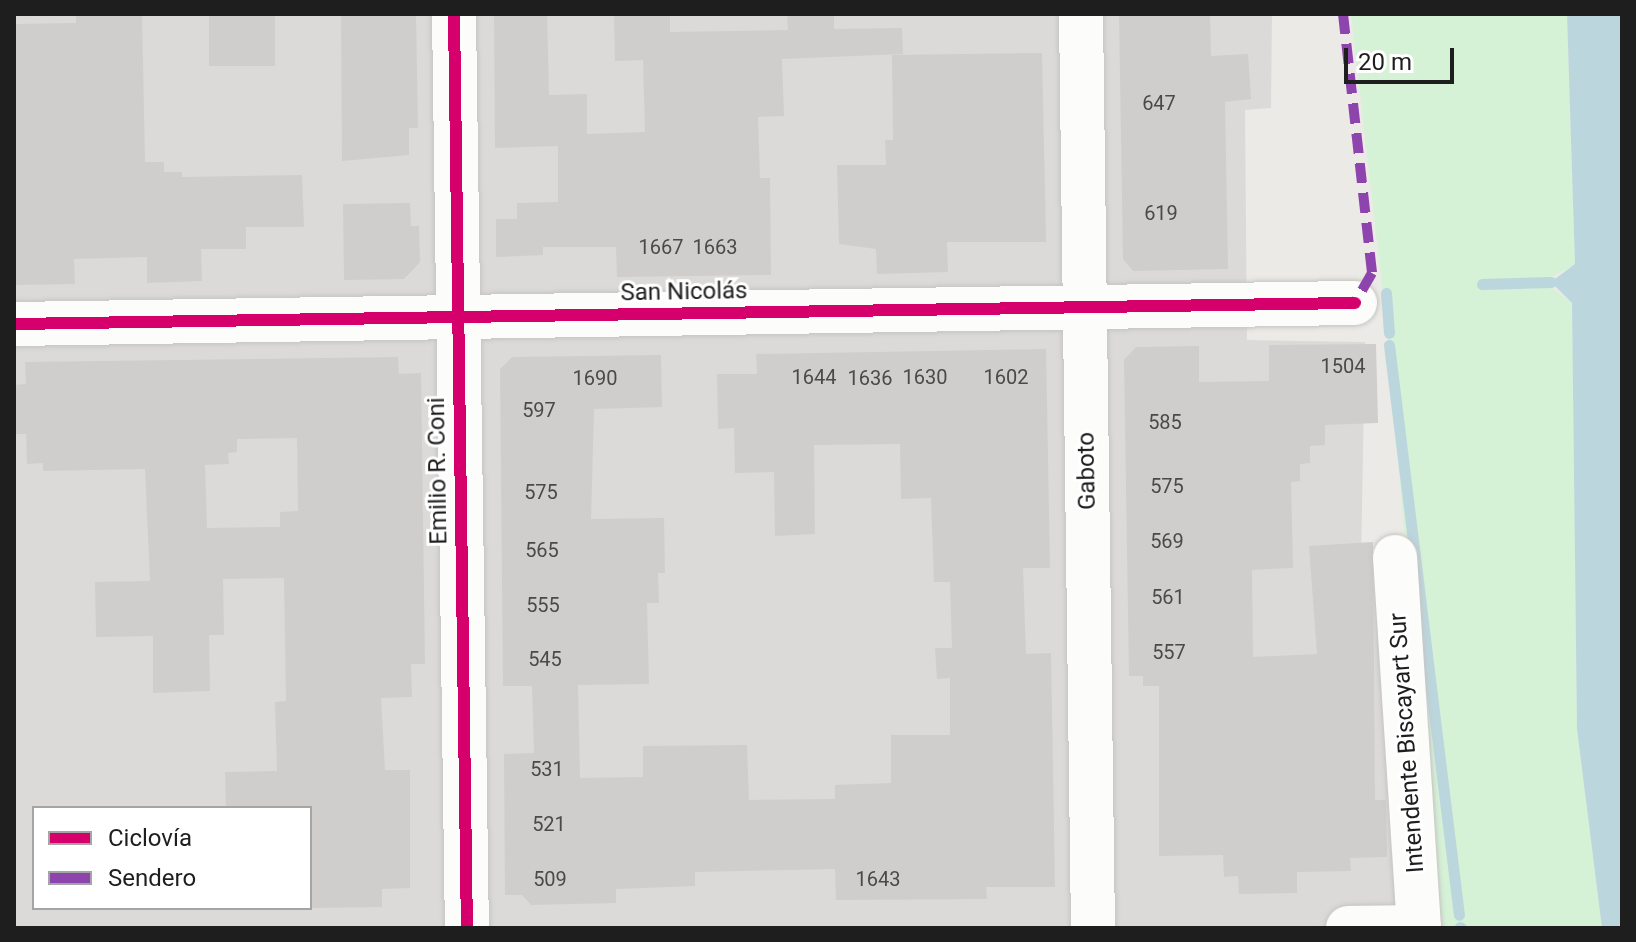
<!DOCTYPE html>
<meta charset="utf-8">
<style>
body{margin:0}
#map{position:relative;width:1636px;height:942px;overflow:hidden;background:#eceae6;font-family:Roboto,sans-serif}
div>[style]{position:absolute}
.residential>*{inset:0;background:#dbdad8}
.park>*{inset:0;background:#d5f1d6}
.water>*{inset:0;background:#bcd6de}
.stream>*{height:11px;margin:-5.5px;padding:0 5.5px;transform-origin:5.5px;border-radius:5.5px;background:#bcd6de}
.building>*{inset:0;background:#d0cecc;transform-origin:0 0}
.roads{filter:drop-shadow(0 0 2px #c5c4c2) drop-shadow(0 0 2px #c5c4c2)}
.minor>*{height:44px;margin:-22px;padding:0 22px;transform-origin:22px;border-radius:22px;background:#fcfcfb}
.quiet>*{height:10px;margin-top:-5px;transform-origin:0;background:repeating-linear-gradient(90deg,#8e44ad 0 20px,transparent 0 30px)}
.cycleway>*{height:12px;margin:-6px;padding:0 6px;transform-origin:6px;border-radius:6px;background:#d6006c}
span{translate:-50% -50%;white-space:nowrap;text-align:center;line-height:1.15;-webkit-text-stroke:6px #fff;paint-order:stroke}
.number-label{font-size:20px;color:#4a4a4a}
.number-label span{-webkit-text-stroke-width:0}
.street-label{font-size:24px;color:#1e1e1e}
.frame{position:absolute;inset:0;border:16px solid #1e1e1e;pointer-events:none}
.legend{position:absolute;left:32px;top:806px;width:280px;height:104px;box-sizing:border-box;background:#fff;border:2px solid #a5a5a5;margin:0;padding:10px 14px;list-style:none;font-size:24px;color:#1e1e1e}
.legend li{display:flex;align-items:center;gap:16px;height:40px}
.legend b{width:40px;border:2px solid #a5a5a5}
.scale{position:absolute;left:1344px;top:48px;width:110px;height:36px;box-sizing:border-box;border:4px solid #1e1e1e;border-top:0;padding-left:10px;font-size:24px;line-height:28px;white-space:nowrap;color:#1e1e1e;-webkit-text-stroke:6px #fff;paint-order:stroke}
</style>
<div id="map">
<div class="residential">
<i style="clip-path:polygon(evenodd,14px 14px,1272px 14px,1271px 108px,1245px 110px,1247px 340px,1365px 342px,1361px 562px,1381px 562px,1397px 928px,14px 928px,14px 14px,34px 808px,310px 808px,310px 908px,34px 908px,34px 808px)"></i>
</div>
<div class="park">
<i style="clip-path:polygon(1351px 14px,1567px 14px,1575px 265px,1551px 277px,1552px 288px,1572px 303px,1577px 729px,1602px 928px,1440px 928px,1383px 294px)"></i>
</div>
<div class="water">
<i style="clip-path:polygon(1567px 14px,1622px 14px,1622px 928px,1602px 928px,1577px 729px,1572px 303px,1551px 282px,1575px 264px)"></i>
</div>
<div class="stream">
<i style="left:1482px;top:284px;width:69px;rotate:-1.7deg"></i>
<i style="left:1386px;top:293px;width:40px;rotate:85.7deg"></i>
<i style="left:1389px;top:345px;width:574px;rotate:83deg"></i>
<i style="left:1460px;top:927px;width:1px;rotate:45deg"></i>
</div>
<div class="building">
<i style="clip-path:polygon(76px 14px,142px 14px,145px 162px,164px 162px,164px 172px,182px 172px,182px 177px,302px 175px,304px 227px,246px 227px,246px 249px,201px 249px,202px 281px,147px 283px,147px 257px,74px 259px,75px 284px,14px 285px,14px 24px,76px 23px)"></i>
<i style="left:209px;top:14px;width:66px;height:52px"></i>
<i style="clip-path:polygon(341px 14px,416px 14px,418px 128px,409px 128px,409px 155px,342px 161px)"></i>
<i style="clip-path:polygon(494px 14px,547px 14px,549px 95px,587px 94px,587px 134px,645px 132px,643px 60px,615px 61px,614px 14px,670px 14px,670px 32px,788px 30px,787px 14px,834px 14px,834px 29px,902px 28px,903px 54px,782px 59px,784px 116px,758px 117px,760px 178px,770px 178px,771px 275px,617px 277px,616px 247px,543px 247px,543px 255px,496px 257px,496px 219px,517px 219px,517px 203px,558px 202px,558px 146px,495px 148px)"></i>
<i style="clip-path:polygon(1119px 14px,1210px 14px,1211px 56px,1248px 54px,1251px 99px,1225px 102px,1228px 269px,1133px 271px,1123px 259px)"></i>
<i style="clip-path:polygon(1042px 53px,1046px 242px,947px 242px,948px 272px,877px 274px,876px 249px,839px 244px,837px 165px,886px 165px,885px 140px,893px 140px,892px 55px)"></i>
<i style="clip-path:polygon(410px 203px,411px 226px,419px 226px,420px 262px,404px 279px,344px 280px,343px 204px)"></i>
<i style="clip-path:polygon(1376px 344px,1378px 423px,1325px 425px,1325px 445px,1310px 446px,1310px 463px,1300px 464px,1300px 481px,1291px 482px,1293px 568px,1252px 570px,1253px 657px,1317px 654px,1309px 546px,1373px 542px,1375px 800px,1386px 800px,1387px 857px,1350px 858px,1351px 871px,1297px 872px,1297px 893px,1239px 894px,1238px 876px,1224px 877px,1223px 855px,1159px 856px,1159px 686px,1143px 686px,1143px 676px,1129px 676px,1124px 360px,1136px 347px,1199px 346px,1199px 382px,1269px 381px,1269px 345px)"></i>
<i style="clip-path:polygon(1046px 349px,1050px 568px,1023px 568px,1026px 654px,1051px 653px,1055px 887px,986px 887px,987px 899px,836px 900px,835px 869px,695px 872px,695px 886px,616px 889px,616px 903px,531px 905px,522px 895px,505px 895px,504px 754px,534px 753px,532px 686px,503px 686px,500px 369px,512px 357px,661px 355px,662px 407px,594px 409px,591px 519px,664px 518px,665px 573px,658px 573px,659px 603px,647px 603px,649px 684px,578px 685px,580px 778px,643px 777px,643px 746px,747px 745px,749px 800px,835px 799px,835px 785px,891px 783px,891px 735px,950px 735px,950px 678px,937px 679px,935px 648px,952px 648px,950px 582px,934px 582px,931px 498px,901px 499px,900px 444px,814px 445px,815px 534px,775px 536px,774px 472px,735px 473px,734px 428px,718px 429px,717px 374px,757px 374px,756px 354px)"></i>
<i style="clip-path:polygon(evenodd,398px 357px,399px 374px,421px 373px,425px 664px,411px 664px,412px 697px,381px 698px,385px 770px,410px 770px,410px 888px,382px 889px,382px 907px,310px 908px,310px 808px,226px 808px,225px 772px,277px 771px,275px 702px,286px 701px,284px 578px,223px 579px,224px 635px,209px 635px,210px 691px,153px 693px,153px 636px,96px 637px,95px 582px,150px 581px,145px 469px,43px 471px,43px 463px,27px 464px,26px 434px,14px 434px,14px 385px,26px 384px,25px 362px,398px 357px,297px 438px,298px 511px,280px 512px,280px 527px,207px 528px,205px 465px,229px 464px,228px 453px,237px 452px,237px 439px,297px 438px)"></i>
</div>
<div class="roads">
<div class="minor">
<i style="left:454px;top:14px;width:914px;rotate:89.19deg"></i>
<i style="left:1081px;top:14px;width:914px;rotate:89.25deg"></i>
<i style="left:14px;top:324px;width:1341px;rotate:-0.9deg"></i>
<i style="left:1395px;top:557px;width:372px;rotate:86.3deg"></i>
<i style="left:1348px;top:928px;width:71px;rotate:-0.8deg"></i>
</div>
</div>
<div class="quiet">
<i style="left:1343px;top:14px;width:261px;rotate:83.6deg"></i>
<i style="left:1372px;top:273px;width:34px;rotate:120deg"></i>
</div>
<div class="cycleway">
<i style="left:454px;top:14px;width:914px;rotate:89.19deg"></i>
<i style="left:14px;top:324px;width:1341px;rotate:-0.9deg"></i>
</div>
<div class="number-label">
<span style="left:1159px;top:103px">647</span>
<span style="left:1161px;top:213px">619</span>
<span style="left:661px;top:247px">1667</span>
<span style="left:715px;top:247px">1663</span>
<span style="left:1343px;top:366px">1504</span>
<span style="left:814px;top:377px">1644</span>
<span style="left:925px;top:377px">1630</span>
<span style="left:1006px;top:377px">1602</span>
<span style="left:595px;top:378px">1690</span>
<span style="left:870px;top:378px">1636</span>
<span style="left:539px;top:410px">597</span>
<span style="left:1165px;top:422px">585</span>
<span style="left:1167px;top:486px">575</span>
<span style="left:541px;top:492px">575</span>
<span style="left:1167px;top:541px">569</span>
<span style="left:542px;top:550px">565</span>
<span style="left:1168px;top:597px">561</span>
<span style="left:543px;top:605px">555</span>
<span style="left:1169px;top:652px">557</span>
<span style="left:545px;top:659px">545</span>
<span style="left:547px;top:769px">531</span>
<span style="left:549px;top:824px">521</span>
<span style="left:550px;top:879px">509</span>
<span style="left:878px;top:879px">1643</span>
</div>
<div class="street-label">
<span style="left:684px;top:292px;rotate:-1deg">San Nicolás</span>
<span style="left:438px;top:471px;rotate:-91deg">Emilio R. Coni</span>
<span style="left:1087px;top:471px;rotate:-91deg">Gaboto</span>
<span style="left:1407px;top:743px;rotate:-94deg">Intendente Biscayart Sur</span>
</div>
<div class="frame"></div>
<ul class="legend">
<li><b style="height:10px;background:#d6006c"></b>Ciclovía</li>
<li><b style="height:10px;background:#8e44ad"></b>Sendero</li>
</ul>
<div class="scale">20 m</div>
</div>
